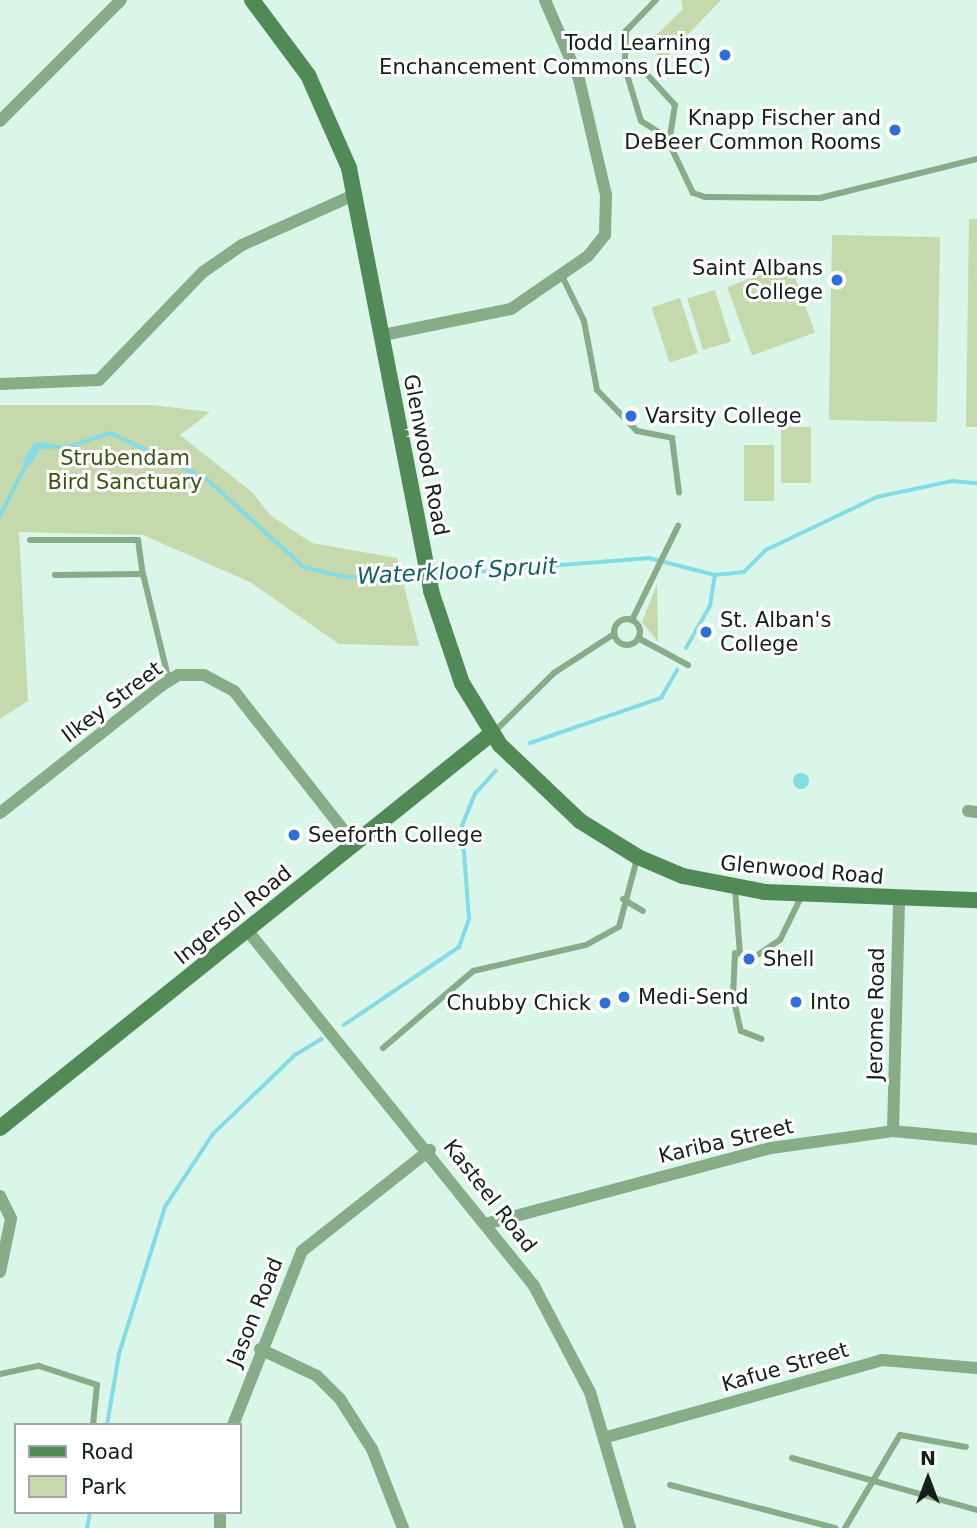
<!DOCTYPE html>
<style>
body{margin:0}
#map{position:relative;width:977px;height:1528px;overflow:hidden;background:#daf6e8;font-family:"DejaVu Sans",sans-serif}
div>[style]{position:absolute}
.green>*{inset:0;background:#c6d9ad;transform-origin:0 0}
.water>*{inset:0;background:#83dce5}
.round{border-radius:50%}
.stream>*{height:3.5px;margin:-1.75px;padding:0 1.75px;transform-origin:1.75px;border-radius:1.75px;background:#83dce5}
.lane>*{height:6px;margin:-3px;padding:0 3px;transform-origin:3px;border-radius:3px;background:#86ac88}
.lane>.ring{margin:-3px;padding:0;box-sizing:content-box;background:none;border:6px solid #86ac88;border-radius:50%}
.street>*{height:12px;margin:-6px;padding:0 6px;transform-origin:6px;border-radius:6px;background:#86ac88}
.secondary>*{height:16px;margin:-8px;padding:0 8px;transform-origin:8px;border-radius:8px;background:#518a56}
.dots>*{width:19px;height:19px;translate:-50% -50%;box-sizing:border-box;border:4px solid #fff;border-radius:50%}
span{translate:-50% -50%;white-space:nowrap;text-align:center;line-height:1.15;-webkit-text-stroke:6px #fff;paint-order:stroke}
.poi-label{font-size:21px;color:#151f1a}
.right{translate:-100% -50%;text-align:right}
.left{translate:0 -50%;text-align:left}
.street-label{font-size:21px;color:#151f1a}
.park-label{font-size:21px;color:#3c5312}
.water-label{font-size:23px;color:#166168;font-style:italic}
.legend{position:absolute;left:14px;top:1423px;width:228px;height:91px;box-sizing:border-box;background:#fff;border:2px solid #a1a5a3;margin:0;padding:9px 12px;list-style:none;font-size:21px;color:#151f1a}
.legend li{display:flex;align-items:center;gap:14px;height:35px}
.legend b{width:35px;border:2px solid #a1a5a3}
.north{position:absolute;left:893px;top:1444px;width:70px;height:70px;-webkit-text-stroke:5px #fff;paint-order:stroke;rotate:0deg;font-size:19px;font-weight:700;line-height:28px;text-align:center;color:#151f1a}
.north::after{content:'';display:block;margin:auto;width:24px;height:32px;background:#151f1a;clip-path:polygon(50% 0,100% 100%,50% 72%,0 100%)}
</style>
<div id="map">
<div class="green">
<i style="clip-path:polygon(681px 0,721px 0,661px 63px,650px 41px,683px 9px)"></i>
<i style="clip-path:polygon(969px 219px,977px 219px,977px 427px,966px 427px)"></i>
<i style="left:940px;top:237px;width:185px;height:108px;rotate:91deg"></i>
<i style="left:790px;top:264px;width:73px;height:67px;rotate:70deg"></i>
<i style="left:715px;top:290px;width:54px;height:29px;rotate:73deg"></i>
<i style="left:680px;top:298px;width:58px;height:30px;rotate:72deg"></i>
<i style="clip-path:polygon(0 405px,152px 405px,210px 412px,180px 435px,253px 493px,270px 515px,312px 543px,397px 558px,419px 646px,339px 644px,250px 582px,143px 535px,19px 532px,28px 701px,0 719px)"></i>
<i style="left:781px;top:427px;width:30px;height:56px"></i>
<i style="left:744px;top:445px;width:30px;height:56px"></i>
<i style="clip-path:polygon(657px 584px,658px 642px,642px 622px)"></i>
</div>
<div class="water">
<i style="clip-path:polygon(46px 442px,69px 448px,40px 449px,30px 466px,22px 464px,34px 443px)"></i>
<i class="round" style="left:793px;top:773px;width:16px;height:16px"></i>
</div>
<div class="stream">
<i style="left:65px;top:448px;width:48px;rotate:-18.1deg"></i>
<i style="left:111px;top:433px;width:106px;rotate:25.6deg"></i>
<i style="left:207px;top:479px;width:131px;rotate:42.2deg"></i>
<i style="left:304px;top:567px;width:42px;rotate:13.7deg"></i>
<i style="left:345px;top:577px;width:78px;rotate:-0.7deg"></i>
<i style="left:0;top:516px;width:62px;rotate:-63deg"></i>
<i style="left:434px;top:575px;width:216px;rotate:-4.5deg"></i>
<i style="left:649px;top:558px;width:68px;rotate:14.4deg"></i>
<i style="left:715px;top:575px;width:29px;rotate:-6deg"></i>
<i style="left:744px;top:572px;width:31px;rotate:-45deg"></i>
<i style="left:766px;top:550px;width:123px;rotate:-25.5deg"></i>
<i style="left:877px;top:497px;width:77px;rotate:-12deg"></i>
<i style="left:952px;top:481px;width:25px;rotate:5deg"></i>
<i style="left:686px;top:648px;width:48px;rotate:-60.3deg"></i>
<i style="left:710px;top:606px;width:30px;rotate:-81deg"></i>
<i style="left:530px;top:743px;width:139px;rotate:-19deg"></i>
<i style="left:661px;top:698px;width:32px;rotate:-60deg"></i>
<i style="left:344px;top:1025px;width:139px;rotate:-34.1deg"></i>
<i style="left:459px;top:947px;width:30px;rotate:-70deg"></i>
<i style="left:469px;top:919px;width:93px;rotate:-94.3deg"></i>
<i style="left:462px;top:826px;width:35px;rotate:-68deg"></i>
<i style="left:475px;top:794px;width:31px;rotate:-48deg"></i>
<i style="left:107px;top:1425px;width:72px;rotate:-80.4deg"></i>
<i style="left:119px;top:1354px;width:154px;rotate:-72.6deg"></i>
<i style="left:165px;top:1207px;width:87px;rotate:-56.7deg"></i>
<i style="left:213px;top:1134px;width:114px;rotate:-43.9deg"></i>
<i style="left:295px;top:1055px;width:31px;rotate:-31deg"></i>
<i style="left:87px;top:1528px;width:16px;rotate:-79deg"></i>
</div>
<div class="lane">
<i style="left:656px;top:0;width:43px;rotate:134.1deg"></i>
<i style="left:626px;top:31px;width:37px;rotate:92deg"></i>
<i style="left:625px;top:68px;width:55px;rotate:73.2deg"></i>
<i style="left:641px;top:121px;width:31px;rotate:32deg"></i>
<i style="left:625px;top:68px;width:18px;rotate:6deg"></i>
<i style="left:643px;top:70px;width:47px;rotate:47.6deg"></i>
<i style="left:675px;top:105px;width:38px;rotate:99deg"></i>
<i style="left:669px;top:143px;width:55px;rotate:64.4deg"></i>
<i style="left:693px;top:193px;width:13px;rotate:18deg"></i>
<i style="left:705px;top:197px;width:115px;rotate:0.5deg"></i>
<i style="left:820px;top:198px;width:162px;rotate:-14deg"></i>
<i style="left:562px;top:276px;width:50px;rotate:63.9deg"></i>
<i style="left:584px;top:321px;width:70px;rotate:79.3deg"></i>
<i style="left:597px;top:390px;width:57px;rotate:45.7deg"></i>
<i style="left:637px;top:431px;width:36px;rotate:11deg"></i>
<i style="left:672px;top:438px;width:55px;rotate:82.7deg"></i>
<i style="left:30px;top:540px;width:108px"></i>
<i style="left:138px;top:540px;width:34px;rotate:82deg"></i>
<i style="left:55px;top:575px;width:88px;rotate:-0.7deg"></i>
<i style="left:143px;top:574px;width:110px;rotate:76.3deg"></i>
<i class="ring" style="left:614px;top:619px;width:20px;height:20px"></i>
<i style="left:632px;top:620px;width:105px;rotate:-63.9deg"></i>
<i style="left:638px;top:638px;width:57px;rotate:28.4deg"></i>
<i style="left:493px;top:733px;width:86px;rotate:-44.5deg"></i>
<i style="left:554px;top:673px;width:72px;rotate:-33deg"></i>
<i style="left:735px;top:889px;width:65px;rotate:85.6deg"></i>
<i style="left:623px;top:899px;width:23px;rotate:31deg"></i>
<i style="left:735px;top:953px;width:44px;rotate:92.6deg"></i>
<i style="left:733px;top:997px;width:35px;rotate:77deg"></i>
<i style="left:741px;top:1031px;width:22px;rotate:21deg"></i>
<i style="left:759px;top:954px;width:25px;rotate:-34deg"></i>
<i style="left:780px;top:940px;width:50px;rotate:-63.9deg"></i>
<i style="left:383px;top:1048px;width:118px;rotate:-40.5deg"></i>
<i style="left:473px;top:971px;width:116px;rotate:-13deg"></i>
<i style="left:586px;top:945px;width:38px;rotate:-29deg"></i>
<i style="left:619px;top:927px;width:70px;rotate:-75.2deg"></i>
<i style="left:0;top:1374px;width:40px;rotate:-12deg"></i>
<i style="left:39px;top:1366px;width:61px;rotate:18.1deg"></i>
<i style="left:97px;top:1385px;width:40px;rotate:95.7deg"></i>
<i style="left:792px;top:1458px;width:192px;rotate:15.7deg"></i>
<i style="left:670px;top:1485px;width:171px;rotate:14.6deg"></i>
<i style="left:845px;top:1528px;width:108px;rotate:-59.4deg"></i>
<i style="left:900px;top:1435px;width:67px;rotate:10.3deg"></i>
</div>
<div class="street">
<i style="left:0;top:121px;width:171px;rotate:-45deg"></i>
<i style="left:383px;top:335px;width:131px;rotate:-11.5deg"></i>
<i style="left:511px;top:309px;width:93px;rotate:-34.5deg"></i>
<i style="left:588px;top:256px;width:27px;rotate:-51deg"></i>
<i style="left:605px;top:235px;width:40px;rotate:-88.6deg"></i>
<i style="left:606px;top:195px;width:119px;rotate:-103.1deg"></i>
<i style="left:579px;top:79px;width:86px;rotate:-113.3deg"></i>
<i style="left:0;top:384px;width:99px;rotate:-2.3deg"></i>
<i style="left:99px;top:380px;width:150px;rotate:-46.1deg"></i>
<i style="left:203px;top:272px;width:47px;rotate:-34.7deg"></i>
<i style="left:242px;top:245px;width:125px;rotate:-24.1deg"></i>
<i style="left:968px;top:811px;width:9px;rotate:6deg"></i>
<i style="left:0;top:813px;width:205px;rotate:-38.3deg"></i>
<i style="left:161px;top:686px;width:20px;rotate:-33deg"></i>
<i style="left:178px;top:675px;width:26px"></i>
<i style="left:204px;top:675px;width:34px;rotate:28deg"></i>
<i style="left:234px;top:691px;width:196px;rotate:51.8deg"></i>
<i style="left:247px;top:930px;width:457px;rotate:51.1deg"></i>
<i style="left:534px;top:1286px;width:120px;rotate:62.2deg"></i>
<i style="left:590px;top:1392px;width:142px;rotate:73.6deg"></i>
<i style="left:893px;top:1131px;width:232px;rotate:-88.5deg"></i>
<i style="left:0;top:1196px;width:25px;rotate:64deg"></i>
<i style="left:11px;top:1219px;width:54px;rotate:101.7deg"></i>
<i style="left:489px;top:1223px;width:292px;rotate:-14.9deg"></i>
<i style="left:771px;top:1148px;width:123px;rotate:-7.9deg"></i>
<i style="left:893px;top:1131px;width:84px;rotate:5.4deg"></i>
<i style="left:260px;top:1349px;width:63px;rotate:25.3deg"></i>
<i style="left:317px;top:1376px;width:33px;rotate:45deg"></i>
<i style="left:340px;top:1399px;width:59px;rotate:57.4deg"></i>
<i style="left:372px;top:1449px;width:85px;rotate:68.6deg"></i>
<i style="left:233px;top:1425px;width:187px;rotate:-68.4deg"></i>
<i style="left:302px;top:1251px;width:163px;rotate:-38.3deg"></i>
<i style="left:607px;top:1437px;width:286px;rotate:-15.6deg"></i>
<i style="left:882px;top:1360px;width:95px;rotate:4.8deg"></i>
<i style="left:220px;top:1528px;width:16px;rotate:-90deg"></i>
</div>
<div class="secondary">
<i style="left:252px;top:0;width:94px;rotate:53.3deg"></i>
<i style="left:308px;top:75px;width:102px;rotate:66.2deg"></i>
<i style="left:349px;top:168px;width:431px;rotate:79deg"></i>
<i style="left:431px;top:591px;width:97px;rotate:71.4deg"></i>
<i style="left:462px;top:683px;width:73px;rotate:58.5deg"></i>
<i style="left:500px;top:745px;width:110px;rotate:43.5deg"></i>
<i style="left:580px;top:821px;width:68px;rotate:31.8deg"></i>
<i style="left:638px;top:857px;width:49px;rotate:22.9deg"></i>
<i style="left:683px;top:876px;width:84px;rotate:11deg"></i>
<i style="left:765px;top:892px;width:212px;rotate:2.2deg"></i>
<i style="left:0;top:1128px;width:630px;rotate:-38.75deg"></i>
</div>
<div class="dots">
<i style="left:725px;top:55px;background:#2f6fdc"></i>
<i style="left:895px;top:130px;background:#2f6fdc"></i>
<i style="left:837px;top:280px;background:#2f6fdc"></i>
<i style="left:631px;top:416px;background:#2f6fdc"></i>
<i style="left:706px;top:632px;background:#2f6fdc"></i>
<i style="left:294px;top:835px;background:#2f6fdc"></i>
<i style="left:749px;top:959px;background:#2f6fdc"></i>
<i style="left:624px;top:997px;background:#2f6fdc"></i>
<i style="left:796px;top:1002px;background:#2f6fdc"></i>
<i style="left:605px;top:1003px;background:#2f6fdc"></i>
</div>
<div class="poi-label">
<span class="right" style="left:711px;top:55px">Todd Learning<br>Enchancement Commons (LEC)</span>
<span class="right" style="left:881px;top:130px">Knapp Fischer and<br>DeBeer Common Rooms</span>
<span class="right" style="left:823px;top:280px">Saint Albans<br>College</span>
<span class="left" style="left:645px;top:416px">Varsity College</span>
<span class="left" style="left:720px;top:632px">St. Alban's<br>College</span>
<span class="left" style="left:308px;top:835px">Seeforth College</span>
<span class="left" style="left:763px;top:959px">Shell</span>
<span class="left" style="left:638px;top:997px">Medi-Send</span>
<span class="left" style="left:810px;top:1002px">Into</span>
<span class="right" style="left:591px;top:1003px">Chubby Chick</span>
</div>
<div class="street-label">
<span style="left:426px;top:455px;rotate:79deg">Glenwood Road</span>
<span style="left:112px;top:702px;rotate:-37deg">Ilkey Street</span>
<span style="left:802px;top:870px;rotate:5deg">Glenwood Road</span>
<span style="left:233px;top:915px;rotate:-39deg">Ingersol Road</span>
<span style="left:876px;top:1014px;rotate:-89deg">Jerome Road</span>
<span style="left:726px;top:1141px;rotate:-13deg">Kariba Street</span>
<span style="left:490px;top:1196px;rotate:52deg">Kasteel Road</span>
<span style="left:255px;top:1312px;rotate:-68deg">Jason Road</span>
<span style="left:785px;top:1367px;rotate:-16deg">Kafue Street</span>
</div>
<div class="park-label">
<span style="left:125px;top:470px">Strubendam<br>Bird Sanctuary</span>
</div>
<div class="water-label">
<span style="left:457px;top:571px;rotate:-3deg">Waterkloof Spruit</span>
</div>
<ul class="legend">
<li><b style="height:9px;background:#518a56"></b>Road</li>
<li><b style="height:19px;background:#c6d9ad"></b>Park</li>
</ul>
<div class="north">N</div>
</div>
